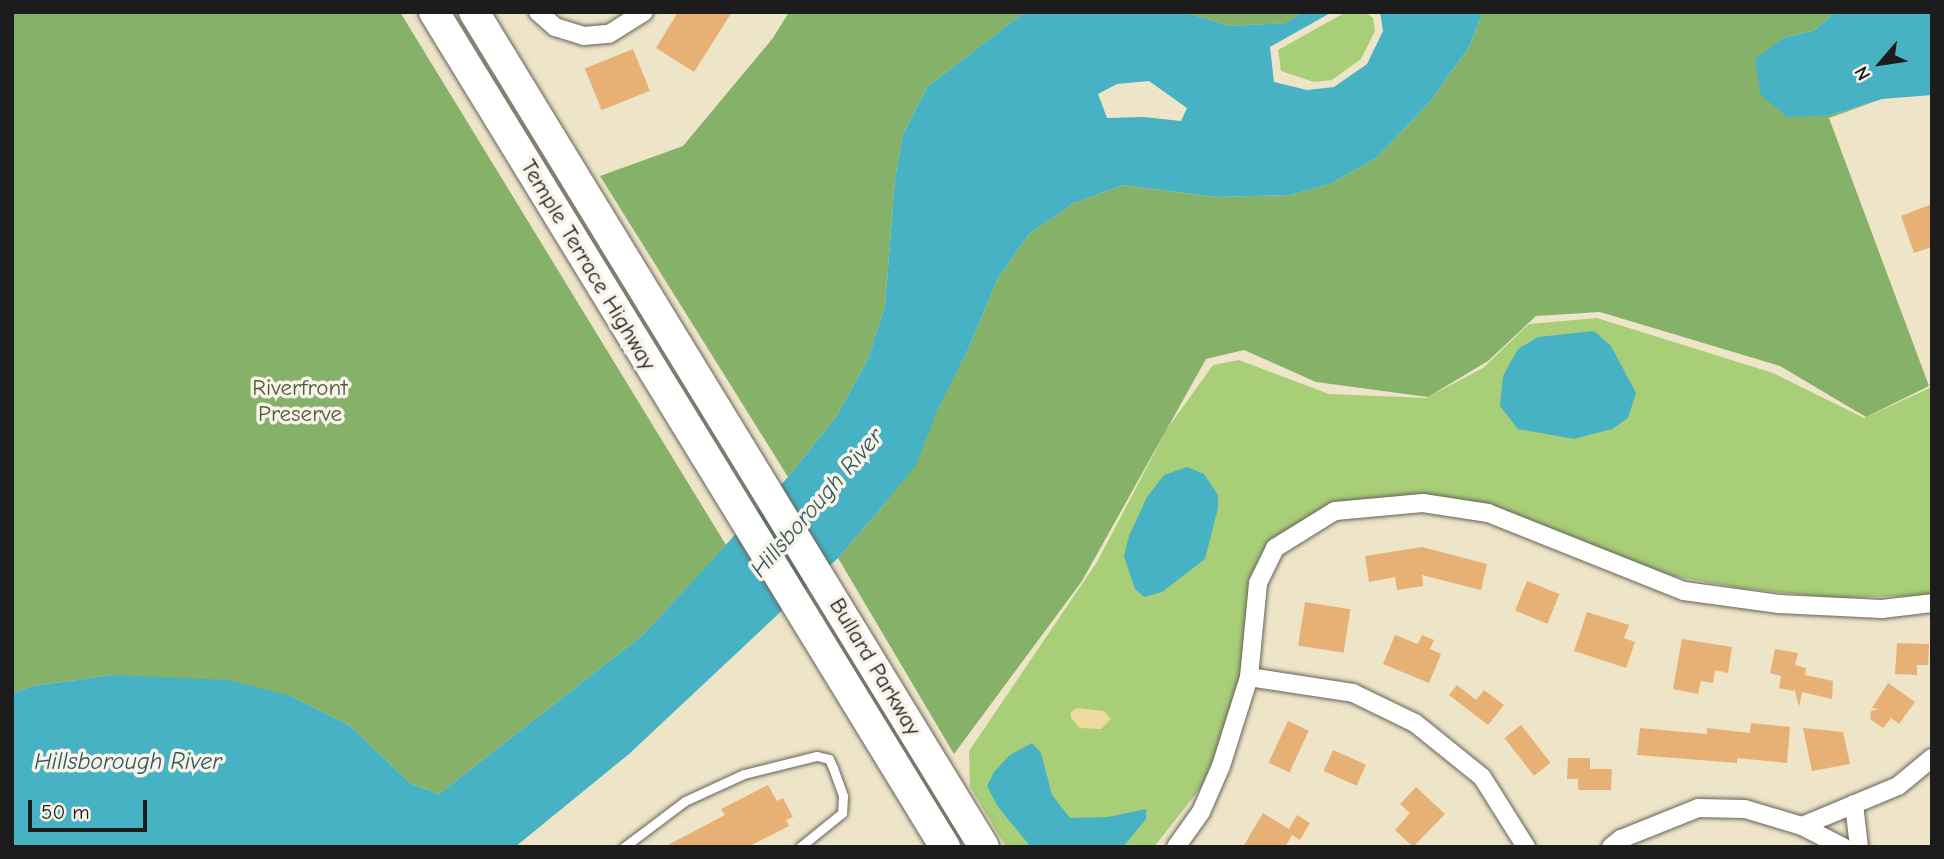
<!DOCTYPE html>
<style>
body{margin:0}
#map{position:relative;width:1944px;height:859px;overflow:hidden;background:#eee5c9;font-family:"Comic Neue",sans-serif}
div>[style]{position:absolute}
.green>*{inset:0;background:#a8ce78}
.forest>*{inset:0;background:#86b168}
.sand>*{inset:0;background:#eeda9e}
.water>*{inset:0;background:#46b2c3}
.building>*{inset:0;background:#e7b074;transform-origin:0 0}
.roads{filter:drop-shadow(0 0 2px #666259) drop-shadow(0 0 2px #666259)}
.lane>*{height:9px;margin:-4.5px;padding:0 4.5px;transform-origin:4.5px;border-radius:4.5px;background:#fff}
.street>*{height:18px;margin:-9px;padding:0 9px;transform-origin:9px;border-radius:9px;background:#fff}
.primary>*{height:30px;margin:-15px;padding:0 15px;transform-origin:15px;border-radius:15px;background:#fff}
span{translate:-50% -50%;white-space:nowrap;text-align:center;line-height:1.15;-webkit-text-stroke:7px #f7f3e8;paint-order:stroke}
.street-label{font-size:23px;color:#1c1c1c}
.park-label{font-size:23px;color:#4d5a3c}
.water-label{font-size:24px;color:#2d585f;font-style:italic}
.frame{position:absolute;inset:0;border:14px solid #1c1c1c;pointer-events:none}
.north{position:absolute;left:1846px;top:28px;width:70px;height:70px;-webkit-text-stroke:5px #f7f3e8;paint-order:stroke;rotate:241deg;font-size:19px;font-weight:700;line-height:28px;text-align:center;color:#1c1c1c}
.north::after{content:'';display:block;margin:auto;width:24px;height:32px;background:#1c1c1c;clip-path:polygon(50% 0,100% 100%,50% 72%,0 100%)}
.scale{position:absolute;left:28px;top:800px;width:119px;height:32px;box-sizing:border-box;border:4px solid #1c1c1c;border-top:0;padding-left:9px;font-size:21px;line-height:24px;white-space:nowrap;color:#1c1c1c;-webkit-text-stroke:5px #f7f3e8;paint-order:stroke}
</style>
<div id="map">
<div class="green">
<i style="clip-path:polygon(1346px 12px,1365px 12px,1373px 18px,1375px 31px,1361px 59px,1332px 80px,1314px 82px,1281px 71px,1278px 50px)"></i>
<i style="clip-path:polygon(1597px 318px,1773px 373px,1864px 418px,1932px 387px,1932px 595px,1833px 598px,1740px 588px,1678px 577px,1620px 560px,1477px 503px,1398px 496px,1346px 502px,1298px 524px,1251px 583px,1240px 676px,1230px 723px,1202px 786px,1154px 847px,1006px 847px,970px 787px,969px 751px,1097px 562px,1167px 429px,1213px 365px,1239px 360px,1329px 394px,1426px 398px,1483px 368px,1529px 324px)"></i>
</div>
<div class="forest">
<i style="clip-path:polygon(12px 12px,400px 12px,726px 545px,644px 634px,439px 794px,411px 784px,349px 725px,291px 696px,112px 675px,33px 686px,12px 693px)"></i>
<i style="clip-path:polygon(789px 12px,1025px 12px,928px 86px,903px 134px,895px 179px,885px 306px,868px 359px,836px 417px,788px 477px,600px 176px,683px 146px,773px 38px)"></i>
<i style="clip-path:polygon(1184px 12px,1303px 12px,1287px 23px,1230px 26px)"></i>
<i style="clip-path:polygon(1483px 12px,1835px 12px,1815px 30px,1783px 38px,1831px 115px,1882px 99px,1829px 118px,1929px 386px,1866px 417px,1780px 366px,1600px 312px,1536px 316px,1488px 361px,1428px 397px,1316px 382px,1244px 350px,1206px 359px,1082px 581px,954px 754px,838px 558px,886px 502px,967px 352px,997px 280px,1029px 234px,1074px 203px,1123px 185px,1216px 197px,1290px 195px,1330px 184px,1376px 158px,1429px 103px,1469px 47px)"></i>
</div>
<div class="sand">
<i style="clip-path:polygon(1077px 708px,1104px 711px,1111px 719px,1101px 729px,1080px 728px,1071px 718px,1071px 712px)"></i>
</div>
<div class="water">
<i style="clip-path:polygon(evenodd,1025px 12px,1184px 12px,1230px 26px,1286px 23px,1303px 12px,1332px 12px,1270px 47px,1274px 82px,1307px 90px,1334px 87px,1367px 64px,1383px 31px,1380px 12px,1483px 12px,1469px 47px,1429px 103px,1376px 158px,1330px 184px,1290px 195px,1216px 197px,1123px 185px,1074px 203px,1029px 234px,997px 280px,967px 352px,938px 408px,916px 465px,886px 502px,838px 558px,629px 754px,515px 847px,12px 847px,12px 693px,33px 686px,112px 675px,228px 680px,291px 696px,349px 725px,411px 784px,439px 794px,644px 634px,788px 477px,836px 417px,868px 359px,885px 306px,895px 179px,903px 134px,928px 86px,1025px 12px,1149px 81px,1187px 108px,1181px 121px,1144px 117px,1107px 118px,1098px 94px,1117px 84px,1149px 81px)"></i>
<i style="clip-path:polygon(1835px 12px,1932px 12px,1932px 95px,1882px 99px,1831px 115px,1787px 117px,1761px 95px,1755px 59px,1783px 38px,1815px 30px)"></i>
<i style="clip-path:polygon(1594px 331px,1611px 346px,1636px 393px,1628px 418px,1612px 429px,1574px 439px,1518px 429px,1500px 406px,1503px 376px,1518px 349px,1538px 337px)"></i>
<i style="clip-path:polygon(1187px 467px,1204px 474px,1218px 495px,1218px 508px,1205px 559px,1162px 592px,1144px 597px,1135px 589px,1124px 556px,1129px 536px,1147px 497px,1164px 475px)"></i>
<i style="clip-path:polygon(1032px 743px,1041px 753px,1052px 795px,1070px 818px,1108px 817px,1146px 809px,1146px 819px,1123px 847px,1031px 847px,998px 807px,987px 786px,994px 772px,1010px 755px)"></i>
</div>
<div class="building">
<i style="clip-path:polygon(678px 12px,732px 12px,694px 72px,656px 48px)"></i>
<i style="left:633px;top:49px;width:45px;height:52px;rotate:68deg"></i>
<i style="clip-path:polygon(1932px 204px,1932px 247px,1914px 253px,1901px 216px)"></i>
<i style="clip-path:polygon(1422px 547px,1487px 564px,1481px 590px,1422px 575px,1423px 586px,1397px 590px,1395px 577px,1369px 582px,1365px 556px)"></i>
<i style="left:1527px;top:581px;width:35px;height:32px;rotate:22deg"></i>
<i style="left:1305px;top:602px;width:46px;height:44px;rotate:9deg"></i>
<i style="clip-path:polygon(1587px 612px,1629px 625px,1624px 638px,1635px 642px,1626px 668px,1574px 651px)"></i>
<i style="clip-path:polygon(1395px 635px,1418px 644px,1422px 635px,1434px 640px,1430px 649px,1441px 654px,1429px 683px,1383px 664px)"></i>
<i style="clip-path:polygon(1682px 639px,1732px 647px,1728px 673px,1715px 670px,1713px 683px,1701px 681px,1698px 694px,1673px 689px)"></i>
<i style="clip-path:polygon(1897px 643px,1929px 644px,1928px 665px,1917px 665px,1917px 675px,1895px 674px)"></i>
<i style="clip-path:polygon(1775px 649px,1798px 653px,1795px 665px,1806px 668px,1805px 675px,1833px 681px,1832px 699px,1802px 692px,1799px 707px,1794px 687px,1794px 691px,1779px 688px,1781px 676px,1770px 673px)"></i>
<i style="clip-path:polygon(1888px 683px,1915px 702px,1899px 724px,1891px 718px,1883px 728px,1870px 719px,1871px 711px,1879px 709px,1872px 708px)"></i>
<i style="clip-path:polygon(1457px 685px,1476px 700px,1484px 690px,1504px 705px,1488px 725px,1449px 695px)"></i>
<i style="left:1288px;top:721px;width:23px;height:46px;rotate:25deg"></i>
<i style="clip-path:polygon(1751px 723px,1790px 727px,1787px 763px,1737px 758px,1737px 763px,1637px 755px,1640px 728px,1707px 734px,1707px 728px,1750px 733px)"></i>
<i style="left:1521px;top:725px;width:48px;height:21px;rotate:52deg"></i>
<i style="clip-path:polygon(1803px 728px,1843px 732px,1850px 764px,1812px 771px)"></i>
<i style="left:1333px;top:750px;width:36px;height:23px;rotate:24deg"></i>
<i style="clip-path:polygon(1568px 758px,1590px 758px,1590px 769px,1612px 769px,1611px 790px,1578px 790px,1578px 779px,1567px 779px)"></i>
<i style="clip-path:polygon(768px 785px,777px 801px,783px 798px,793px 817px,786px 820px,789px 826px,748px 847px,664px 847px,725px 815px,721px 809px)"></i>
<i style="clip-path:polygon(1416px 787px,1445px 814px,1413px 847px,1395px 830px,1410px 813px,1400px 804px)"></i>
<i style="clip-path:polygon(1263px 813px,1289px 829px,1297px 815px,1310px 823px,1300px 840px,1292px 835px,1285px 847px,1243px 847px)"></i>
</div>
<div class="roads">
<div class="lane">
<i style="left:624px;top:847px;width:76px;rotate:-37deg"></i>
<i style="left:685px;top:801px;width:65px;rotate:-24.6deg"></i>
<i style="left:744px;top:774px;width:75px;rotate:-13.9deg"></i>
<i style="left:817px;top:756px;width:12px;rotate:14deg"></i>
<i style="left:829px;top:759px;width:10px;rotate:66deg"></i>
<i style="left:833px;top:768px;width:30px;rotate:70deg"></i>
<i style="left:843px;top:796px;width:17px;rotate:93deg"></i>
<i style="left:842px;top:813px;width:54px;rotate:141deg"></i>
</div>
<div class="street">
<i style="left:538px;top:12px;width:23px;rotate:41deg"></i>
<i style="left:555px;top:27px;width:30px;rotate:17deg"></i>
<i style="left:584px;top:36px;width:25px;rotate:-5deg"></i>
<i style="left:609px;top:34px;width:41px;rotate:-32.2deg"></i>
<i style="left:1249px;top:677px;width:105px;rotate:8.7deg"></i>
<i style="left:1353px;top:693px;width:69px;rotate:25.8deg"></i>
<i style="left:1415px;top:723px;width:86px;rotate:38.9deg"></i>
<i style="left:1482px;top:777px;width:83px;rotate:57.8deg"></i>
<i style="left:1854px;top:804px;width:43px;rotate:83.4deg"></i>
<i style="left:1802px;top:826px;width:104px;rotate:-22.6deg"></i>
<i style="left:1898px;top:786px;width:44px;rotate:-39.5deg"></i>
<i style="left:1176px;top:847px;width:43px;rotate:-54.5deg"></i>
<i style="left:1201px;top:812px;width:50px;rotate:-66.5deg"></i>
<i style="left:1221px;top:766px;width:93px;rotate:-72.5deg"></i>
<i style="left:1249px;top:677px;width:94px;rotate:-84.5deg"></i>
<i style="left:1258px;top:583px;width:39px;rotate:-64deg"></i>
<i style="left:1275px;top:548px;width:70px;rotate:-31.7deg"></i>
<i style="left:1335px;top:511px;width:88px;rotate:-5.2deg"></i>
<i style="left:1423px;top:503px;width:66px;rotate:8.7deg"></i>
<i style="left:1488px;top:513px;width:211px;rotate:21.7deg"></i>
<i style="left:1684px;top:591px;width:96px;rotate:7.8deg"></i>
<i style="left:1779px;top:604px;width:103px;rotate:2.8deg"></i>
<i style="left:1882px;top:609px;width:50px;rotate:-6.8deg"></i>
<i style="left:1611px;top:847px;width:13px;rotate:-39deg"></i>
<i style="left:1621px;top:839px;width:83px;rotate:-21.9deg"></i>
<i style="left:1698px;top:808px;width:47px;rotate:1.2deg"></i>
<i style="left:1745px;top:809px;width:59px;rotate:16.6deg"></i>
<i style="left:1802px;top:826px;width:46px;rotate:27.1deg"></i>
</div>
<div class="primary">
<i style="left:434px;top:12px;width:979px;rotate:58.53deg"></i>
<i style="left:474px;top:12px;width:978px;rotate:58.58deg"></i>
</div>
</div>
<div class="street-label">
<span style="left:588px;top:265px;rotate:59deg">Temple Terrace Highway</span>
<span style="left:875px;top:667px;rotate:59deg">Bullard Parkway</span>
</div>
<div class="park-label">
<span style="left:300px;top:401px">Riverfront<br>Preserve</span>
</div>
<div class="water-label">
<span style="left:817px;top:503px;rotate:-49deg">Hillsborough River</span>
<span style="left:128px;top:762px">Hillsborough River</span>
</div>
<div class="frame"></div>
<div class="north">N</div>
<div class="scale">50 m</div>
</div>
